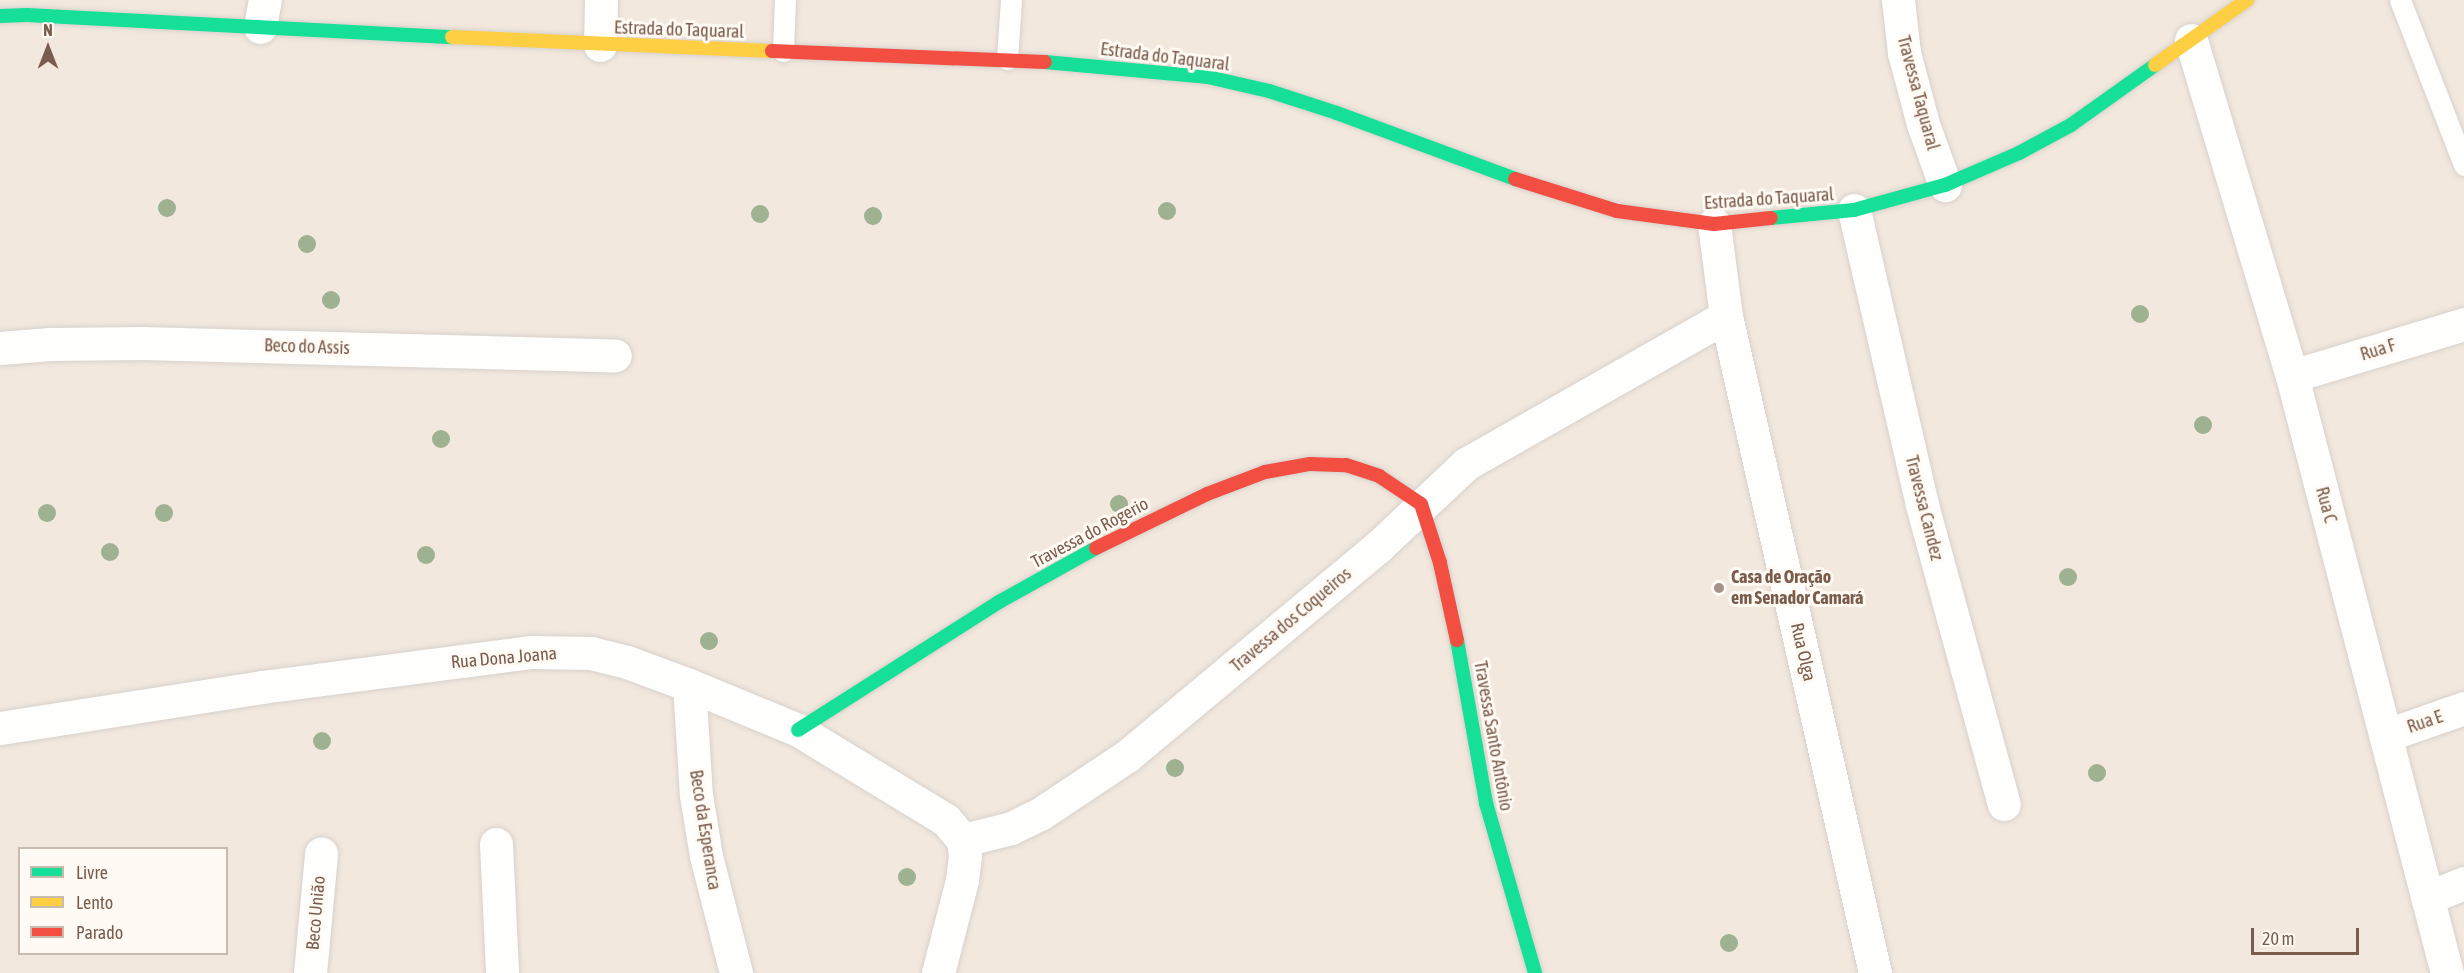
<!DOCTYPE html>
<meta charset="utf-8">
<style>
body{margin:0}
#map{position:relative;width:2464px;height:973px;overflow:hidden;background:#f9f5f0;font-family:"Asap Condensed",sans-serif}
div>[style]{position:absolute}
.residential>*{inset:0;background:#f2e8de}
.roads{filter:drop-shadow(0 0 2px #d7d1cb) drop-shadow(0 0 2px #d7d1cb)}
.lane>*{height:21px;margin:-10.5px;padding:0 10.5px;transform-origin:10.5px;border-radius:10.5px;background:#fefefd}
.street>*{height:33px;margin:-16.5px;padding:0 16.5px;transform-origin:16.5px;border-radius:16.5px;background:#fefefd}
.fast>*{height:14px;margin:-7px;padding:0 7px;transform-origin:7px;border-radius:7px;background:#16e098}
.slow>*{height:14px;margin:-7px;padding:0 7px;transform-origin:7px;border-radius:7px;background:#ffcf43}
.jam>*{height:14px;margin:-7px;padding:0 7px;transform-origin:7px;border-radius:7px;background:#f24e42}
.trees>*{width:18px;height:18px;margin:-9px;border-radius:50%;background:#9eb190}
.dots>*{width:16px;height:16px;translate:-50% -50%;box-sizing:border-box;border:3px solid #fffaf3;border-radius:50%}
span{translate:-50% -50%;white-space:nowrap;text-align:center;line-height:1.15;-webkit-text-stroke:6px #fffaf3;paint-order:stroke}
.street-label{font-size:18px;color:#7a5c4d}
.poi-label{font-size:18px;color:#7a5c4d;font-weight:700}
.left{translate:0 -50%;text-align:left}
.legend{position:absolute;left:18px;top:847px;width:210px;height:108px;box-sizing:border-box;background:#fffaf3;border:2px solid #cabbb1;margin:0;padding:8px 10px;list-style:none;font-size:18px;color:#7a5c4d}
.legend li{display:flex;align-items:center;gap:12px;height:30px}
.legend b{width:30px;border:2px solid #cabbb1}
.north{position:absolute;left:18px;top:18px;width:60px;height:60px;-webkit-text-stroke:4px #fffaf3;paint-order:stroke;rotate:0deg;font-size:16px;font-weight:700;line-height:24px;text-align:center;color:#7a5c4d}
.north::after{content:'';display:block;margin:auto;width:21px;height:27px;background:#7a5c4d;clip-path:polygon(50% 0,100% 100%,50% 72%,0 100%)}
.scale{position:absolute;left:2251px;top:928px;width:108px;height:27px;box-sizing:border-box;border:3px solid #7a5c4d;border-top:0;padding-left:8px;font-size:18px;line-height:21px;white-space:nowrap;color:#7a5c4d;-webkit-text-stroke:4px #fffaf3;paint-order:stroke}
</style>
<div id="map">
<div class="residential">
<i style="clip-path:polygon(evenodd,0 0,2464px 0,2464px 973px,0 973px,0 0,20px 848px,226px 848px,226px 954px,20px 954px,20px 848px)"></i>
</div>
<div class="roads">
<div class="lane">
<i style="left:2400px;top:0;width:177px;rotate:68.8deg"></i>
<i style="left:783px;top:51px;width:51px;rotate:-87.8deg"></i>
<i style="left:1007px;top:59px;width:59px;rotate:-86.1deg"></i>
</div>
<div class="street">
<i style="left:1898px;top:0;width:53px;rotate:83.5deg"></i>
<i style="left:1904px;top:53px;width:73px;rotate:75deg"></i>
<i style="left:1923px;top:124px;width:65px;rotate:70.2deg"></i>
<i style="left:260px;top:27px;width:27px;rotate:-80deg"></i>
<i style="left:2191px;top:40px;width:351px;rotate:73.3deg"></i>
<i style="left:2292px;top:376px;width:617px;rotate:75.45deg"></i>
<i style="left:600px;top:45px;width:45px;rotate:-88.7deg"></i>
<i style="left:1854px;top:210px;width:303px;rotate:77deg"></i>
<i style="left:1922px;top:505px;width:310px;rotate:74.7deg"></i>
<i style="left:1714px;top:224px;width:93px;rotate:82.6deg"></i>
<i style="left:1726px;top:316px;width:674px;rotate:77.22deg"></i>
<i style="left:0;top:348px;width:50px;rotate:-4.6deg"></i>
<i style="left:50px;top:344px;width:92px;rotate:-0.6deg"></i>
<i style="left:142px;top:343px;width:473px;rotate:1.5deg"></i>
<i style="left:2292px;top:376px;width:180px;rotate:-16.8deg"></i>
<i style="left:689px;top:685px;width:110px;rotate:86.4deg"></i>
<i style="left:696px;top:795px;width:62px;rotate:80.7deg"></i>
<i style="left:706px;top:856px;width:121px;rotate:75.6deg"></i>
<i style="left:0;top:728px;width:265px;rotate:-8.9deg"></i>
<i style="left:262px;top:687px;width:272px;rotate:-7.4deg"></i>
<i style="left:532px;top:652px;width:59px;rotate:1deg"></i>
<i style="left:591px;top:653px;width:37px;rotate:14deg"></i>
<i style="left:627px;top:662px;width:66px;rotate:20.4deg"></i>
<i style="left:689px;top:685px;width:118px;rotate:22.4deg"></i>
<i style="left:798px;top:730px;width:173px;rotate:31.3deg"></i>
<i style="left:946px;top:820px;width:26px;rotate:50deg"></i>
<i style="left:2387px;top:735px;width:82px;rotate:-19.3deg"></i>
<i style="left:963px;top:840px;width:49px;rotate:-14deg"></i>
<i style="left:1011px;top:828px;width:32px;rotate:-26deg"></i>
<i style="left:1040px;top:814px;width:105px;rotate:-33.7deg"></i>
<i style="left:1127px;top:756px;width:328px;rotate:-39.8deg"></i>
<i style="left:1379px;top:546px;width:120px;rotate:-43.3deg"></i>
<i style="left:1466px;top:464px;width:299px;rotate:-29.6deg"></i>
<i style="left:496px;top:844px;width:129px;rotate:87.3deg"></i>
<i style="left:2427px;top:898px;width:40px;rotate:-22deg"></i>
<i style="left:310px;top:973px;width:120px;rotate:-84.7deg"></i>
<i style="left:938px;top:973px;width:96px;rotate:-75.5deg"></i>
<i style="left:962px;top:880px;width:24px;rotate:-83deg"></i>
<i style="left:965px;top:856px;width:16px;rotate:-97deg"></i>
</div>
<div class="fast">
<i style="left:0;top:16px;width:27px;rotate:-2deg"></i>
<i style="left:27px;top:15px;width:426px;rotate:3deg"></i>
<i style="left:1045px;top:62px;width:164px;rotate:5.3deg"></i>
<i style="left:1208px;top:77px;width:63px;rotate:12.9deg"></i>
<i style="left:1269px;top:91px;width:71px;rotate:17.9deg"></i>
<i style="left:1337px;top:113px;width:190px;rotate:20.3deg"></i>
<i style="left:1771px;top:218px;width:83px;rotate:-5.5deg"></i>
<i style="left:1854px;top:210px;width:94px;rotate:-15.4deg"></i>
<i style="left:1945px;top:185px;width:81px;rotate:-23.4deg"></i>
<i style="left:2019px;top:153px;width:59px;rotate:-28.3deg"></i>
<i style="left:2071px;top:125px;width:103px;rotate:-35.5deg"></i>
<i style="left:1457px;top:640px;width:166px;rotate:79.9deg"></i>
<i style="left:1486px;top:803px;width:177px;rotate:73.9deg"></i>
<i style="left:798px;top:730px;width:238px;rotate:-32.5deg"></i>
<i style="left:999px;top:602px;width:111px;rotate:-29.1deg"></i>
</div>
<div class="slow">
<i style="left:452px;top:37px;width:320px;rotate:2.5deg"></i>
<i style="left:2155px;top:65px;width:113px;rotate:-35.2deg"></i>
</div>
<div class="jam">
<i style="left:772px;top:51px;width:273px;rotate:2.3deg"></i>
<i style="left:1515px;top:179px;width:107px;rotate:17.4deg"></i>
<i style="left:1617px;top:211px;width:98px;rotate:7.6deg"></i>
<i style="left:1714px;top:224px;width:57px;rotate:-6deg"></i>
<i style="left:1096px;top:548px;width:123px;rotate:-25.9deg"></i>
<i style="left:1207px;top:494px;width:62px;rotate:-20.8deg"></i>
<i style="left:1265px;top:472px;width:46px;rotate:-10.1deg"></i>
<i style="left:1310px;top:464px;width:36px;rotate:2deg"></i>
<i style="left:1346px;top:465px;width:35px;rotate:18deg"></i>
<i style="left:1379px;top:476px;width:50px;rotate:33.7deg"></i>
<i style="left:1421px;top:504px;width:62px;rotate:72.1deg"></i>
<i style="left:1440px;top:563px;width:79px;rotate:77.6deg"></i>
</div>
</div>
<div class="trees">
<i style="left:167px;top:208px"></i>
<i style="left:1167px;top:211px"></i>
<i style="left:760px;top:214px"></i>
<i style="left:873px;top:216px"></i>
<i style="left:307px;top:244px"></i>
<i style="left:331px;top:300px"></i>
<i style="left:2140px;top:314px"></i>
<i style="left:2203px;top:425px"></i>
<i style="left:441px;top:439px"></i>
<i style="left:1119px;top:504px"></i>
<i style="left:47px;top:513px"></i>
<i style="left:164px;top:513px"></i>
<i style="left:110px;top:552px"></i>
<i style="left:426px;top:555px"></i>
<i style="left:2068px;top:577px"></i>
<i style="left:709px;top:641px"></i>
<i style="left:322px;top:741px"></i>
<i style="left:1175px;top:768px"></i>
<i style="left:2097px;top:773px"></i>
<i style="left:907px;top:877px"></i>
<i style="left:1729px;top:943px"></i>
</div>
<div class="dots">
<i style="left:1719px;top:588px;background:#a69286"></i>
</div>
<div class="street-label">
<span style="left:679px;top:30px;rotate:2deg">Estrada do Taquaral</span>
<span style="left:1165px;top:57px;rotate:7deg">Estrada do Taquaral</span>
<span style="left:1918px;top:93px;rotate:75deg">Travessa Taquaral</span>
<span style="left:1769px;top:199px;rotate:-4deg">Estrada do Taquaral</span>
<span style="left:307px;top:347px;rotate:2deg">Beco do Assis</span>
<span style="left:2378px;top:350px;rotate:-17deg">Rua F</span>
<span style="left:2326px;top:505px;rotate:75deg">Rua C</span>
<span style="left:1924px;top:508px;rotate:76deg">Travessa Candez</span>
<span style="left:1090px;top:533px;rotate:-28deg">Travessa do Rogerio</span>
<span style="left:1291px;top:620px;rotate:-40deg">Travessa dos Coqueiros</span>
<span style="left:1803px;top:652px;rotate:77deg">Rua Olga</span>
<span style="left:504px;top:658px;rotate:-5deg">Rua Dona Joana</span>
<span style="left:2425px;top:722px;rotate:-19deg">Rua E</span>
<span style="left:1493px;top:736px;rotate:80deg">Travessa Santo Antônio</span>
<span style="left:705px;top:830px;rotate:81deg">Beco da Esperanca</span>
<span style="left:316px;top:913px;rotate:-85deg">Beco União</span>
</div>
<div class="poi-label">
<span class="left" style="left:1731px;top:588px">Casa de Oração<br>em Senador Camará</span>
</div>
<ul class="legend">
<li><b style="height:8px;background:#16e098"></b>Livre</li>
<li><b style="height:8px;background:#ffcf43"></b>Lento</li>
<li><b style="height:8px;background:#f24e42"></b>Parado</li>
</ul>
<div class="north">N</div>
<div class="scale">20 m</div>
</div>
